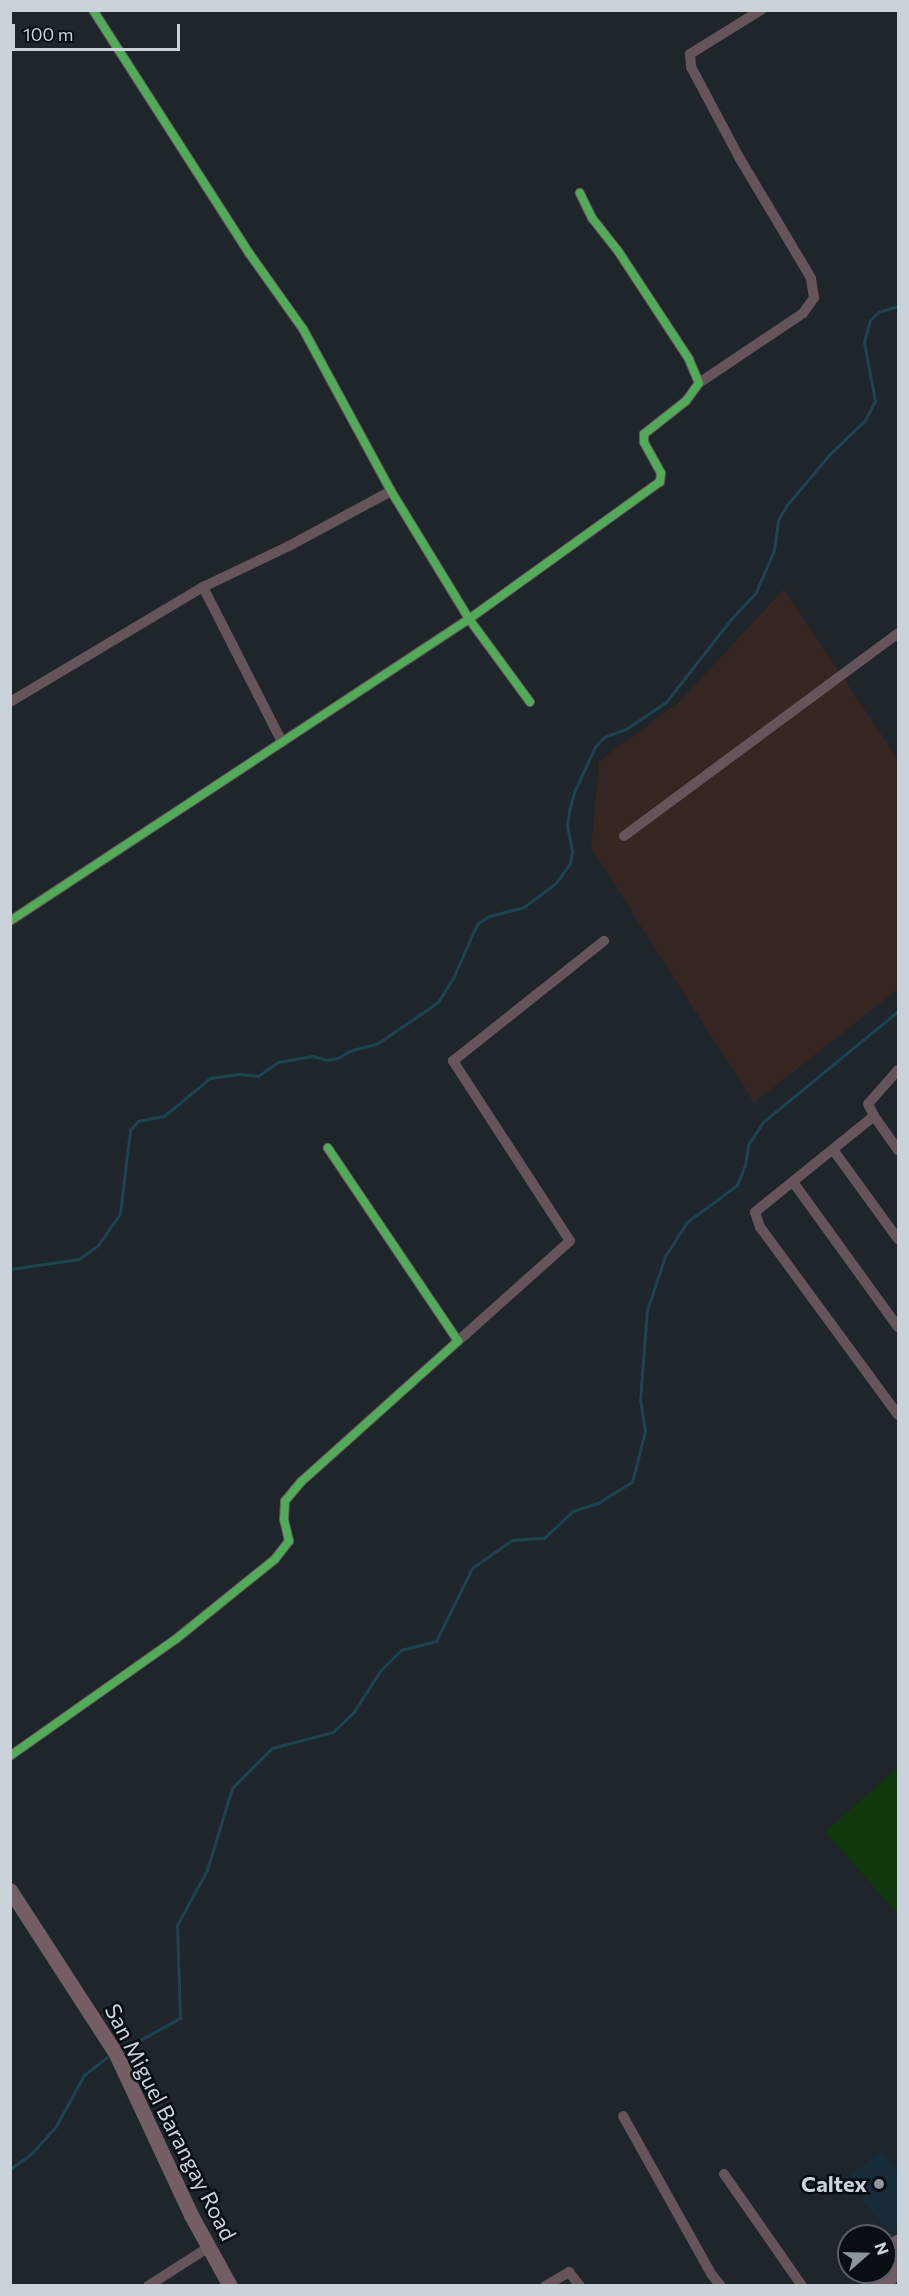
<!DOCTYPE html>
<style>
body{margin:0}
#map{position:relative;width:909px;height:2296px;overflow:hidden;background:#1e252b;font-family:Commissioner,sans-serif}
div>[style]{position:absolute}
.built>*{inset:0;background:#182b38}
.industrial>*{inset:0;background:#352622}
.green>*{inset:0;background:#11380d}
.stream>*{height:3px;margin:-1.5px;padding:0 1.5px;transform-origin:1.5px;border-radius:1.5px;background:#1c444f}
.street>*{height:10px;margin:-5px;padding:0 5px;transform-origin:5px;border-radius:5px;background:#655459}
.secondary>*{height:15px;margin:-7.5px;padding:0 7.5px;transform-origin:7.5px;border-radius:7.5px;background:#735e64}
.primary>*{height:16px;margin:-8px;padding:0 8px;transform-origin:8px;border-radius:8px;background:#705b62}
.cycleway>*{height:8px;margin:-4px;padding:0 4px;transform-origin:4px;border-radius:4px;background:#51ab58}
.dots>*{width:16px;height:16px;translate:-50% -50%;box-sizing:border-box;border:3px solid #080e13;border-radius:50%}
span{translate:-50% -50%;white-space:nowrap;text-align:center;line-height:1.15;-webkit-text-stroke:5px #080e13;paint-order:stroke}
.street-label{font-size:22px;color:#cad3da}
.poi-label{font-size:22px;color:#cad3da;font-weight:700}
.right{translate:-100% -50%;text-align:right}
.frame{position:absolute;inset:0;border:12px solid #cad3da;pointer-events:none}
.north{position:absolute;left:837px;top:2224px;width:60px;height:60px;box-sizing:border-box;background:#080e13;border:2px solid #565d63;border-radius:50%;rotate:70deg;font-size:16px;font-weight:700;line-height:24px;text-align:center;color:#cad3da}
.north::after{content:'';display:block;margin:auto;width:21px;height:27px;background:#8e969d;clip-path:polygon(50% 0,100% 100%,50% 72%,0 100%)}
.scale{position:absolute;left:12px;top:24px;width:168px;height:27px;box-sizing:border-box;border:3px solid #cad3da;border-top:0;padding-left:8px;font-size:18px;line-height:21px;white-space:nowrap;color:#cad3da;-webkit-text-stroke:4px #080e13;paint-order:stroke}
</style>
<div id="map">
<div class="built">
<i style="clip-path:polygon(883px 2151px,898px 2170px,898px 2225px,892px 2235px,861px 2199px,867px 2194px,850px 2174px)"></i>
</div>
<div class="industrial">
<i style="clip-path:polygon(784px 589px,898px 759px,898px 989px,754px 1103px,591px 848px,599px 761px,679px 702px)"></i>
</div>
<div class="green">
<i style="clip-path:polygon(897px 1768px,898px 1769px,898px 1914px,825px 1832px)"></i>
</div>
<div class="stream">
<i style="left:10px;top:1269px;width:70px;rotate:-8.2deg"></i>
<i style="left:79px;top:1259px;width:24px;rotate:-36deg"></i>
<i style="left:98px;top:1245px;width:39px;rotate:-55deg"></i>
<i style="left:120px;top:1213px;width:84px;rotate:-83.1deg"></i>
<i style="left:130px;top:1130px;width:12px;rotate:-48deg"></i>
<i style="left:138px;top:1121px;width:26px;rotate:-11deg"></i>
<i style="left:164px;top:1116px;width:60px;rotate:-39.6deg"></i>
<i style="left:210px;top:1078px;width:27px;rotate:-8deg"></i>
<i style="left:237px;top:1074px;width:21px;rotate:5deg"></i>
<i style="left:258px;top:1076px;width:24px;rotate:-35deg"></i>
<i style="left:278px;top:1062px;width:36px;rotate:-10deg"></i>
<i style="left:313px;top:1056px;width:15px;rotate:16deg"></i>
<i style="left:327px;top:1060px;width:11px;rotate:-10deg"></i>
<i style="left:338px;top:1058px;width:13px;rotate:-32deg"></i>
<i style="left:349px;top:1051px;width:30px;rotate:-15deg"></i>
<i style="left:378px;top:1043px;width:73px;rotate:-34.3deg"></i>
<i style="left:438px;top:1002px;width:31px;rotate:-58deg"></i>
<i style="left:454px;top:976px;width:57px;rotate:-66.1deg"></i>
<i style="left:477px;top:924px;width:14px;rotate:-34deg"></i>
<i style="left:489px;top:916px;width:36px;rotate:-14deg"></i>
<i style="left:524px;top:907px;width:39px;rotate:-37deg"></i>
<i style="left:555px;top:884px;width:26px;rotate:-54deg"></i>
<i style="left:570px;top:863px;width:12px;rotate:-81deg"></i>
<i style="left:572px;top:851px;width:25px;rotate:-101deg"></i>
<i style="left:567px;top:826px;width:15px;rotate:-82deg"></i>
<i style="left:569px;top:811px;width:20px;rotate:-75deg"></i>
<i style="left:574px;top:792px;width:50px;rotate:-65deg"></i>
<i style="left:595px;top:747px;width:13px;rotate:-48deg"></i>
<i style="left:604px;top:737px;width:23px;rotate:-20deg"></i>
<i style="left:626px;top:729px;width:48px;rotate:-34deg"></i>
<i style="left:666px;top:702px;width:105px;rotate:-51.9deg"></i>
<i style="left:731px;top:619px;width:37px;rotate:-47deg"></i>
<i style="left:756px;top:592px;width:46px;rotate:-66.8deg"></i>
<i style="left:774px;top:550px;width:30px;rotate:-82deg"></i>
<i style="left:778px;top:520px;width:16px;rotate:-60deg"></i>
<i style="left:786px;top:506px;width:68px;rotate:-49.8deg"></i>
<i style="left:830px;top:454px;width:49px;rotate:-44.2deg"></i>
<i style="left:865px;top:420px;width:21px;rotate:-62deg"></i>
<i style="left:875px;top:401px;width:60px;rotate:-100.6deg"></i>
<i style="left:864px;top:342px;width:23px;rotate:-75deg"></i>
<i style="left:870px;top:320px;width:11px;rotate:-45deg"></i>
<i style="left:878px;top:312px;width:21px;rotate:-17deg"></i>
<i style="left:122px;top:2050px;width:66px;rotate:-28.9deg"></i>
<i style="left:180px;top:2018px;width:93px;rotate:-91.8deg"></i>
<i style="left:177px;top:1925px;width:63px;rotate:-61.4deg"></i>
<i style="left:207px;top:1870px;width:86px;rotate:-73deg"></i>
<i style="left:232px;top:1788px;width:57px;rotate:-45deg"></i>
<i style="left:272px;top:1748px;width:63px;rotate:-14.7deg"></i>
<i style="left:333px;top:1732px;width:28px;rotate:-44deg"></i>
<i style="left:353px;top:1713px;width:50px;rotate:-57.3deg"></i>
<i style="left:380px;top:1671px;width:30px;rotate:-45deg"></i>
<i style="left:401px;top:1650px;width:36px;rotate:-14deg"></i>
<i style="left:436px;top:1641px;width:81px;rotate:-63.7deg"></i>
<i style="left:472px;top:1568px;width:49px;rotate:-35deg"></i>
<i style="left:512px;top:1540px;width:32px;rotate:-4deg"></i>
<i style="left:544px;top:1538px;width:40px;rotate:-43deg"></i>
<i style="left:573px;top:1511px;width:26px;rotate:-18deg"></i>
<i style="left:598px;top:1503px;width:40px;rotate:-32deg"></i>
<i style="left:632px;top:1482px;width:53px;rotate:-75.7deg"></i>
<i style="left:645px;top:1431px;width:31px;rotate:-99deg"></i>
<i style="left:640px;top:1400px;width:90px;rotate:-85.6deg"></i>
<i style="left:647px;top:1310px;width:57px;rotate:-71.6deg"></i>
<i style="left:665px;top:1256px;width:40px;rotate:-57.1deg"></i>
<i style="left:687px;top:1222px;width:62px;rotate:-36.5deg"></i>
<i style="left:737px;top:1185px;width:22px;rotate:-68deg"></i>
<i style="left:745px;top:1165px;width:20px;rotate:-81deg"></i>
<i style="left:748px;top:1145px;width:27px;rotate:-57deg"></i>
<i style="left:763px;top:1122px;width:175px;rotate:-39.4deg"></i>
<i style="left:10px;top:2169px;width:26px;rotate:-36deg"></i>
<i style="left:31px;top:2154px;width:38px;rotate:-48deg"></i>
<i style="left:56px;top:2126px;width:58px;rotate:-61.2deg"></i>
<i style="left:84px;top:2075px;width:29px;rotate:-38deg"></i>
</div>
<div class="street">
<i style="left:93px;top:10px;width:289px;rotate:57.3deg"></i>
<i style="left:249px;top:253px;width:93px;rotate:54.6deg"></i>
<i style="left:303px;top:329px;width:184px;rotate:61.5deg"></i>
<i style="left:391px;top:491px;width:150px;rotate:58.6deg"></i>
<i style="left:469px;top:619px;width:103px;rotate:53.7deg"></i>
<i style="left:699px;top:383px;width:125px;rotate:-33.9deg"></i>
<i style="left:803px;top:313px;width:19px;rotate:-54deg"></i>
<i style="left:814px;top:298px;width:20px;rotate:-99deg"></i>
<i style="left:811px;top:278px;width:139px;rotate:-120.8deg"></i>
<i style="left:740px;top:159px;width:104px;rotate:-118deg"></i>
<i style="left:691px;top:67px;width:13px;rotate:-94deg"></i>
<i style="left:690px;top:54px;width:84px;rotate:-31.8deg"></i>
<i style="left:203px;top:587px;width:174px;rotate:63deg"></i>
<i style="left:10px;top:702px;width:225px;rotate:-30.8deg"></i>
<i style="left:203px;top:587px;width:95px;rotate:-25.5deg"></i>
<i style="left:289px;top:546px;width:116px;rotate:-28.3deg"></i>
<i style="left:624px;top:836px;width:341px;rotate:-36.5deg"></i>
<i style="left:10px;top:921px;width:549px;rotate:-33.34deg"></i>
<i style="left:469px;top:619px;width:235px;rotate:-35.7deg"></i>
<i style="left:660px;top:482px;width:9px;rotate:-84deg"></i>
<i style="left:661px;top:473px;width:35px;rotate:-119deg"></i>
<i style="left:644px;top:442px;width:8px;rotate:-90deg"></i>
<i style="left:644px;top:434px;width:53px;rotate:-38.2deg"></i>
<i style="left:686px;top:401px;width:22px;rotate:-54deg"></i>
<i style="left:699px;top:383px;width:26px;rotate:-113deg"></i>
<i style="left:689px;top:359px;width:129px;rotate:-123.3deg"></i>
<i style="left:618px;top:251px;width:42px;rotate:-128.2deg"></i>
<i style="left:592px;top:218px;width:28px;rotate:-116deg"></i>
<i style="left:898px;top:1070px;width:45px;rotate:131.4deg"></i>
<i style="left:868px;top:1104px;width:13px;rotate:63deg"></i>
<i style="left:874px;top:1116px;width:153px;rotate:141.1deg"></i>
<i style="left:755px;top:1212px;width:16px;rotate:72deg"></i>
<i style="left:760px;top:1227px;width:233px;rotate:53.7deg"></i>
<i style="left:874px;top:1116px;width:42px;rotate:54.8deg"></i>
<i style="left:834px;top:1151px;width:109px;rotate:54deg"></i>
<i style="left:793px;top:1182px;width:179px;rotate:54.1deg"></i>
<i style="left:458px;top:1341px;width:150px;rotate:-41.8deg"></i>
<i style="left:570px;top:1241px;width:215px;rotate:-123deg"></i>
<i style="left:453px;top:1061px;width:193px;rotate:-38.5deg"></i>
<i style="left:10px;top:1756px;width:203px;rotate:-35.2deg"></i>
<i style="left:176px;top:1639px;width:127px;rotate:-38.9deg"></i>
<i style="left:275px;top:1559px;width:23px;rotate:-52deg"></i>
<i style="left:289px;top:1541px;width:22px;rotate:-103deg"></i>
<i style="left:284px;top:1520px;width:19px;rotate:-87deg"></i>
<i style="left:285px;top:1501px;width:26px;rotate:-50deg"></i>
<i style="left:302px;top:1481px;width:210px;rotate:-41.9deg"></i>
<i style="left:458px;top:1341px;width:233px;rotate:-124deg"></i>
<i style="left:623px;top:2116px;width:182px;rotate:60.8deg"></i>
<i style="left:712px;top:2275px;width:14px;rotate:51deg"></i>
<i style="left:724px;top:2174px;width:136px;rotate:55.1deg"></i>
<i style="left:148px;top:2286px;width:72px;rotate:-32.6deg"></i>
<i style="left:545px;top:2286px;width:28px;rotate:-30deg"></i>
<i style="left:569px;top:2272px;width:18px;rotate:52deg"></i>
</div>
<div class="secondary">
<i style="left:10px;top:1890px;width:193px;rotate:57.1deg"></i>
<i style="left:115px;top:2052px;width:180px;rotate:65deg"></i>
<i style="left:191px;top:2215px;width:81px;rotate:61.2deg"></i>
</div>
<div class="primary">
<i style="left:885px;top:2262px;width:23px;rotate:-56deg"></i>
<i style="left:869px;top:2286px;width:17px;rotate:-57deg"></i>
<i style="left:884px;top:2286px;width:24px;rotate:-55deg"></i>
</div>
<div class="cycleway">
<i style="left:93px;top:10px;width:289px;rotate:57.3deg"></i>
<i style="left:249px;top:253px;width:93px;rotate:54.6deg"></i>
<i style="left:303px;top:329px;width:184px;rotate:61.5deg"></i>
<i style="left:391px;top:491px;width:150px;rotate:58.6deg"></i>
<i style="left:469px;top:619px;width:103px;rotate:53.7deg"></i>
<i style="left:10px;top:921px;width:549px;rotate:-33.34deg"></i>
<i style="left:469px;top:619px;width:235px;rotate:-35.7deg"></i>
<i style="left:660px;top:482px;width:9px;rotate:-84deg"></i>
<i style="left:661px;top:473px;width:35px;rotate:-119deg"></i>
<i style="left:644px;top:442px;width:8px;rotate:-90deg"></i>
<i style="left:644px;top:434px;width:53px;rotate:-38.2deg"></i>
<i style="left:686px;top:401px;width:22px;rotate:-54deg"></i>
<i style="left:699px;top:383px;width:26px;rotate:-113deg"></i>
<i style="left:689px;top:359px;width:129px;rotate:-123.3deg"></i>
<i style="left:618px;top:251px;width:42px;rotate:-128.2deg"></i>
<i style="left:592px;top:218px;width:28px;rotate:-116deg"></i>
<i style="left:10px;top:1756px;width:203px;rotate:-35.2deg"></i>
<i style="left:176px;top:1639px;width:127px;rotate:-38.9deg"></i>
<i style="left:275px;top:1559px;width:23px;rotate:-52deg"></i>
<i style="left:289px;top:1541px;width:22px;rotate:-103deg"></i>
<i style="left:284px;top:1520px;width:19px;rotate:-87deg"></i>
<i style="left:285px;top:1501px;width:26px;rotate:-50deg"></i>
<i style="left:302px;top:1481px;width:210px;rotate:-41.9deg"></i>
<i style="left:458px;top:1341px;width:233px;rotate:-124deg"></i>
</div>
<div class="dots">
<i style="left:879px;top:2184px;background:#8e969d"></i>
</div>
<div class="street-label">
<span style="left:171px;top:2122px;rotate:63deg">San Miguel Barangay Road</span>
</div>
<div class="poi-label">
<span class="right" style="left:867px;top:2184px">Caltex</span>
</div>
<div class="frame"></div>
<div class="north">N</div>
<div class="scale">100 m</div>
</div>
